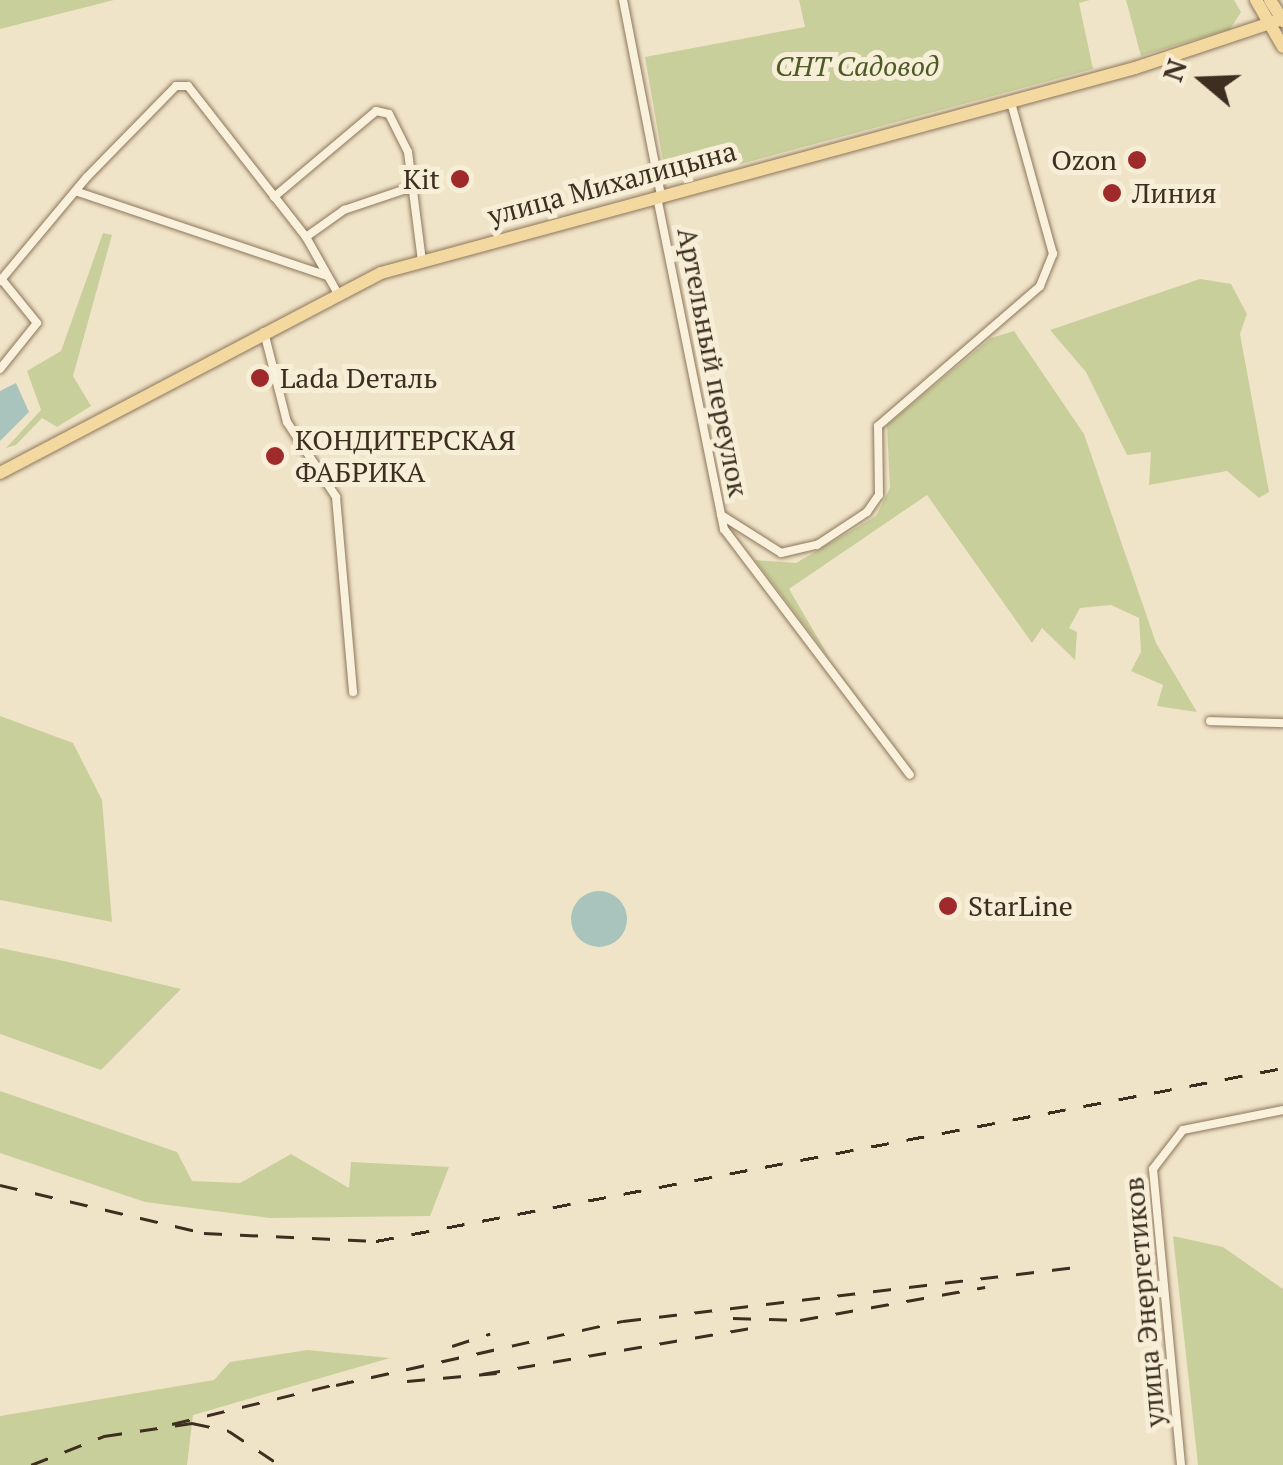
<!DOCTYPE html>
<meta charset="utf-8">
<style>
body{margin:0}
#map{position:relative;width:1283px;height:1465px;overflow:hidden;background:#f0e4c8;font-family:"PT Serif",serif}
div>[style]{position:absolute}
.green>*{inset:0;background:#c9cf9b}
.water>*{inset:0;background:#a9c4bc}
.round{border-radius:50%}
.roads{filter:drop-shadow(0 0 2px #8d765c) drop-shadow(0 0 2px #8d765c)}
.street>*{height:8px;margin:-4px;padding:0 4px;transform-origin:4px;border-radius:4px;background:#faf1dc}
.primary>*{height:12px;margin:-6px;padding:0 6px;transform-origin:6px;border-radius:6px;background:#f3d9a0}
.rail>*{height:2.5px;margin-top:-1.25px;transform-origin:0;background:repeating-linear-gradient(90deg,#3d2e20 0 18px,transparent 0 36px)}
.dots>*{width:28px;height:28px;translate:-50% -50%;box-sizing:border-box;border:5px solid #f7eed8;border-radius:50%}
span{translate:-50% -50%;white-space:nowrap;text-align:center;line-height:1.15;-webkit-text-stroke:10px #f7eed8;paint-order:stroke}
.park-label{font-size:28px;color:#4d5a26;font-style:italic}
.poi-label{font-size:28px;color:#3d2e20}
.right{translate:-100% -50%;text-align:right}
.left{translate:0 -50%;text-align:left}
.street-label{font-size:28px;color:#3d2e20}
.north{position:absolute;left:1153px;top:30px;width:100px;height:100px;-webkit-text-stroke:8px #f7eed8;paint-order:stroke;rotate:289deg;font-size:28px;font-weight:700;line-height:40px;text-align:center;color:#3d2e20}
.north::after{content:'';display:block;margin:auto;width:35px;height:45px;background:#3d2e20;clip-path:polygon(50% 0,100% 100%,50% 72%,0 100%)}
</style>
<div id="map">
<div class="green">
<i style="clip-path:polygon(0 0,114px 0,0 29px)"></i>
<i style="clip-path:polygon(799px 0,1090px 0,1079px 3px,1093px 69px,667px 184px,645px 57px,805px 27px)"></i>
<i style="clip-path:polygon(1126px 0,1234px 0,1241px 12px,1230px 29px,1141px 56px)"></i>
<i style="clip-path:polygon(103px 233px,112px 235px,73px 376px,91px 406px,57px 427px,42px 418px,16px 445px,6px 448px,41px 410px,27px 371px,61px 351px)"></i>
<i style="clip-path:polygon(1200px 279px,1231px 284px,1247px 314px,1240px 334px,1269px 492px,1259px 498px,1227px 471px,1149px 485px,1151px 452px,1127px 455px,1086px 372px,1050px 330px)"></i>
<i style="clip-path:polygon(1014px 331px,1084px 434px,1156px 643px,1197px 712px,1157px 706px,1163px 685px,1131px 671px,1141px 652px,1139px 618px,1111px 605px,1080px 608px,1069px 628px,1077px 632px,1075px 660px,1042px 628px,1032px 643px,927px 495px,789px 589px,830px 659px,755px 560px,796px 563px,876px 516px,890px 488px,887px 425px,991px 338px)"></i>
<i style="clip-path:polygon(0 716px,73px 743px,102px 800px,112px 922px,0 900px)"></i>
<i style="clip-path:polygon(0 948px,64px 961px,181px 989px,101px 1070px,0 1034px)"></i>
<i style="clip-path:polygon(0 1091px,177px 1152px,192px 1181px,240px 1183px,291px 1154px,349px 1188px,351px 1162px,449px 1167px,430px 1216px,269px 1218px,145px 1202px,0 1153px)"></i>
<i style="clip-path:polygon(1173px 1236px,1223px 1247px,1283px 1289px,1283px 1465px,1198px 1465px)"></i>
<i style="clip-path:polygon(307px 1350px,390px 1358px,193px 1415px,187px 1465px,0 1465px,0 1416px,214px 1380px,230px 1362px)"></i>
</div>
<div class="water">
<i style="clip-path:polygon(16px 383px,29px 412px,0 441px,0 391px)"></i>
<i class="round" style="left:571px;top:891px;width:56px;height:56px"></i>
</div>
<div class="roads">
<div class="street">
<i style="left:623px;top:0;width:199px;rotate:79deg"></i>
<i style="left:78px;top:192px;width:263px;rotate:18.6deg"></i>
<i style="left:274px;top:197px;width:133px;rotate:-40.1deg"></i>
<i style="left:376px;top:111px;width:13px;rotate:13deg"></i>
<i style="left:389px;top:114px;width:42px;rotate:63.4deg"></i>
<i style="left:408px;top:152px;width:110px;rotate:82.7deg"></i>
<i style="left:657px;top:197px;width:339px;rotate:78.6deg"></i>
<i style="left:724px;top:529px;width:308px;rotate:52.9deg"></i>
<i style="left:306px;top:237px;width:47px;rotate:-35.4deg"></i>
<i style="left:344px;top:210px;width:69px;rotate:-18.7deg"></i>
<i style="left:0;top:281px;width:136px;rotate:-50.1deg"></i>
<i style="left:87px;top:177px;width:127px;rotate:-45.6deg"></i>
<i style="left:176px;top:86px;width:12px"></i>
<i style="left:188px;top:86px;width:192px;rotate:52deg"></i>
<i style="left:306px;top:237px;width:63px;rotate:60.6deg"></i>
<i style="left:264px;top:332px;width:93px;rotate:75.7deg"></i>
<i style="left:287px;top:422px;width:90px;rotate:56.8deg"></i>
<i style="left:336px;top:497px;width:196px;rotate:85deg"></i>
<i style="left:0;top:369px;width:59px;rotate:-51.2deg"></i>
<i style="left:37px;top:323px;width:55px;rotate:-129.1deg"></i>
<i style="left:721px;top:515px;width:71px;rotate:32.3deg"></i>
<i style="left:781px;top:553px;width:37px;rotate:-13deg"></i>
<i style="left:817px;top:545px;width:60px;rotate:-33.4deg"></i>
<i style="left:867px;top:512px;width:21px;rotate:-55deg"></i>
<i style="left:879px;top:495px;width:69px;rotate:-90.8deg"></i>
<i style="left:878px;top:426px;width:214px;rotate:-40.8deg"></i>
<i style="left:1040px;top:286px;width:35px;rotate:-68deg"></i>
<i style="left:1053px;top:254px;width:157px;rotate:-105.5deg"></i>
<i style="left:1210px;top:721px;width:73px;rotate:1.6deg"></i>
<i style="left:1181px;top:1465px;width:297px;rotate:-95.4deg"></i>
<i style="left:1153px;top:1169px;width:49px;rotate:-52.4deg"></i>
<i style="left:1183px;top:1130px;width:102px;rotate:-11.3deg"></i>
</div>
<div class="primary">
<i style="left:1256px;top:0;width:54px;rotate:60.1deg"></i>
<i style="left:1270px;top:0;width:25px;rotate:58deg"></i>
<i style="left:0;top:473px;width:430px;rotate:-27.7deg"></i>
<i style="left:381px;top:273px;width:781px;rotate:-15.21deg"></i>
<i style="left:1135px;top:68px;width:155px;rotate:-18.4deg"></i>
</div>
</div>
<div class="rail">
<i style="left:0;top:1185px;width:210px;rotate:13.2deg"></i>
<i style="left:204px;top:1233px;width:172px;rotate:2.7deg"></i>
<i style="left:376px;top:1241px;width:923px;rotate:-10.8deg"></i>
<i style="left:733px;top:1318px;width:67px;rotate:1.7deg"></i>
<i style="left:800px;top:1320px;width:188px;rotate:-10.1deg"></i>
<i style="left:452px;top:1346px;width:40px;rotate:-18deg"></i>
<i style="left:482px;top:1374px;width:280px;rotate:-9.7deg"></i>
<i style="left:407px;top:1381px;width:90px;rotate:-5.1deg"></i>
<i style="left:336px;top:1385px;width:294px;rotate:-12.6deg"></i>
<i style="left:623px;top:1321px;width:454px;rotate:-6.8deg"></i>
<i style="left:172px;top:1424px;width:181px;rotate:-13.7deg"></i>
<i style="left:31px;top:1465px;width:79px;rotate:-21.7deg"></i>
<i style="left:104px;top:1436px;width:89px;rotate:-8.4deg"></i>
<i style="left:192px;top:1423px;width:38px;rotate:12deg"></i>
<i style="left:229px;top:1431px;width:61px;rotate:33.7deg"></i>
</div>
<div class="dots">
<i style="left:1137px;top:160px;background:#9e2a2b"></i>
<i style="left:460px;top:179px;background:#9e2a2b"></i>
<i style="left:1112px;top:193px;background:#9e2a2b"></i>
<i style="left:260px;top:378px;background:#9e2a2b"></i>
<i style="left:275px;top:456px;background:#9e2a2b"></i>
<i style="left:948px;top:906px;background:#9e2a2b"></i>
</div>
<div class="park-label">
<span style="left:857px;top:66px">СНТ Садовод</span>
</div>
<div class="poi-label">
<span class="right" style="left:1117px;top:160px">Ozon</span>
<span class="right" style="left:440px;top:179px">Kit</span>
<span class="left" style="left:1132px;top:193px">Линия</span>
<span class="left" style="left:280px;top:378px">Lada Dеталь</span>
<span class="left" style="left:295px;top:456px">КОНДИТЕРСКАЯ<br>ФАБРИКА</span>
<span class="left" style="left:968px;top:906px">StarLine</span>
</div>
<div class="street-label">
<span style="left:612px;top:183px;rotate:-15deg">улица Михалицына</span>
<span style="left:713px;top:362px;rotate:79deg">Артельный переулок</span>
<span style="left:1144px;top:1302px;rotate:-95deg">улица Энергетиков</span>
</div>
<div class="north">N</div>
</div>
